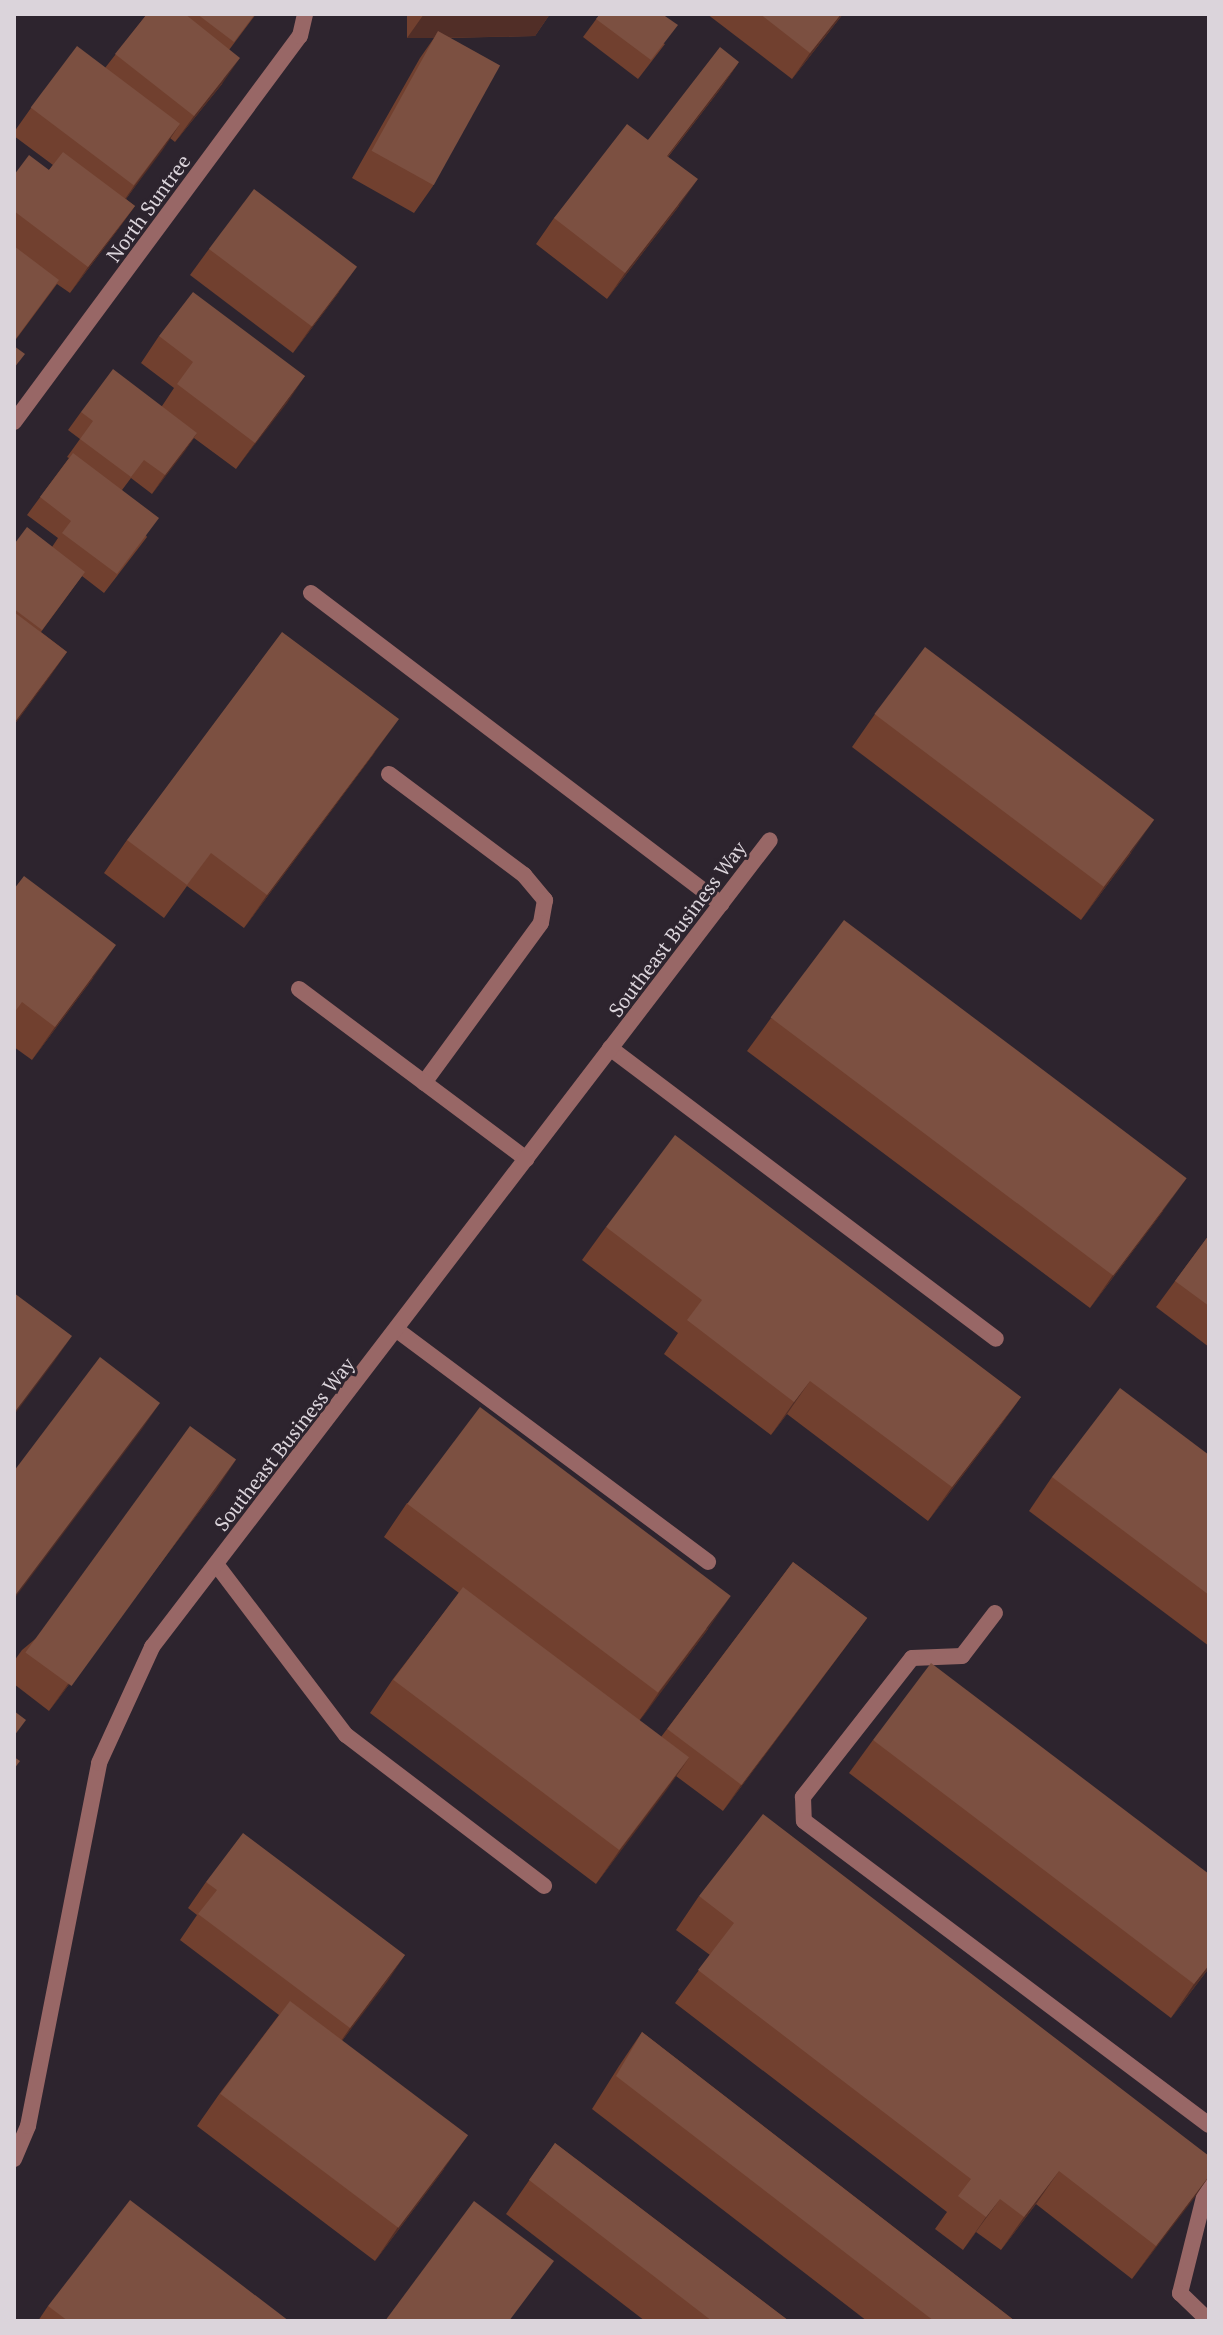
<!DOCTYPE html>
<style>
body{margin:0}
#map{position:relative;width:1223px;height:2335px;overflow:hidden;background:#2d242e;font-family:"PT Serif",serif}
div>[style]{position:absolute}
.lane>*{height:16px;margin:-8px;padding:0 8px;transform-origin:8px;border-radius:8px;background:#986766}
.street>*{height:16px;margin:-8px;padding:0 8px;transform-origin:8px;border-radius:8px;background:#986766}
.wall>*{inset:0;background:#71402f}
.shaded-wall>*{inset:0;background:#512e27}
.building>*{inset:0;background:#7c5041;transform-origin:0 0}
span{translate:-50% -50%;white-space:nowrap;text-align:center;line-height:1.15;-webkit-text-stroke:6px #2d242e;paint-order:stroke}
.street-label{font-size:20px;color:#dbd4db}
.frame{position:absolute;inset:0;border:16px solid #dbd4db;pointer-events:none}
</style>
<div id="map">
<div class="lane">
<i style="left:14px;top:422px;width:480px;rotate:-53.5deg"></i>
<i style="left:300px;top:36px;width:23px;rotate:-77deg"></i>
<i style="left:311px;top:593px;width:515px;rotate:37.18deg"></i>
<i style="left:389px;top:774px;width:169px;rotate:36.8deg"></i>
<i style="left:524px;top:875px;width:33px;rotate:50deg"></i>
<i style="left:545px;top:900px;width:23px;rotate:100deg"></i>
<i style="left:541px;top:923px;width:198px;rotate:126.2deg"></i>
<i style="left:299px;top:989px;width:284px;rotate:36.8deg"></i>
<i style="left:610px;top:1048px;width:483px;rotate:37deg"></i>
<i style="left:397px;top:1330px;width:388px;rotate:36.7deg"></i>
<i style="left:216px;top:1564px;width:215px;rotate:52.8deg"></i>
<i style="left:346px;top:1735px;width:249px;rotate:37.3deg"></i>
<i style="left:995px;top:1613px;width:54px;rotate:127.5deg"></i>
<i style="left:962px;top:1656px;width:50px;rotate:177.7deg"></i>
<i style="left:912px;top:1658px;width:177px;rotate:128.1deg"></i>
<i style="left:803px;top:1797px;width:24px;rotate:88deg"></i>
<i style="left:804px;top:1821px;width:506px;rotate:36.89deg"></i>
<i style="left:1209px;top:2177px;width:120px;rotate:104deg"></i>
<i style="left:1180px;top:2293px;width:40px;rotate:44deg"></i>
</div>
<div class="street">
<i style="left:14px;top:2159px;width:36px;rotate:-67deg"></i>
<i style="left:28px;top:2126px;width:370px;rotate:-78.9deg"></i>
<i style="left:99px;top:1763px;width:128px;rotate:-65.4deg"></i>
<i style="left:152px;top:1647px;width:1016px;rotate:-52.56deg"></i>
</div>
<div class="wall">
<i style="clip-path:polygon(147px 14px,256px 14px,229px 50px,222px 84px,175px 142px,170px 138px,126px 199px,135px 206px,116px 232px,70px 293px,57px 284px,14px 342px,14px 175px,49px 170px,53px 165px,14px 136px,14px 132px,31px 108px,105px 68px)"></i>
<i style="clip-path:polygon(407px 14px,550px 14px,535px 36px,450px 38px,433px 186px,414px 213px,352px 178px,420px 58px,434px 38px,407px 38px)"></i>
<i style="clip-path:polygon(600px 14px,665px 44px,638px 79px,583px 37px)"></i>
<i style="clip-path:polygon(707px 14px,843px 14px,792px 79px)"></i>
<i style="clip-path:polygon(739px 62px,721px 88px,668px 157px,679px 206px,607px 299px,536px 244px,554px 218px,648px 140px)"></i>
<i style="clip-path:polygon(209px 249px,339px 292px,293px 353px,190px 275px)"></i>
<i style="clip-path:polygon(159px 336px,305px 376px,236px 469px,194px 438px,152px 494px,131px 478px,122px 490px,147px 537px,104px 593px,82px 576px,41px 632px,67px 652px,14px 725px,14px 542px,52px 547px,58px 538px,27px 515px,69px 458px,67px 457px,80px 439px,68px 430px,81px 412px,162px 406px,174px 388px,141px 363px)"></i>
<i style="clip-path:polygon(875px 714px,1131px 853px,1081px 920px,852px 747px)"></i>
<i style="clip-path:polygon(375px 752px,244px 928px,187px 886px,164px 918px,104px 873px,127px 840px)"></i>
<i style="clip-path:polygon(14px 889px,93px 978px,32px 1060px,14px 1047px)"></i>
<i style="clip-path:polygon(771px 1018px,1163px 1211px,1090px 1308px,747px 1051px)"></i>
<i style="clip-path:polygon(606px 1227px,1021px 1397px,997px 1430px,928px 1521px,787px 1414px,771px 1435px,664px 1354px,678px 1333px,582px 1260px)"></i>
<i style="clip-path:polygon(1209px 1235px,1209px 1347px,1156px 1307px)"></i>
<i style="clip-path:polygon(1209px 1455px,1209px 1646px,1029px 1511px,1052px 1477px)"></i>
<i style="clip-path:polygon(218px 1487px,49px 1711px,14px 1684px,14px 1661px,22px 1650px)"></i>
<i style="clip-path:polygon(407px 1503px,708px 1629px,639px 1721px,661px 1737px,793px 1562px,867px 1618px,723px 1811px,676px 1776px,596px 1884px,370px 1713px,393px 1679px,459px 1593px,384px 1537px)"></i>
<i style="clip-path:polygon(873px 1740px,1209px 1874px,1209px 1968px,1171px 2018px,849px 1773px)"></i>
<i style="clip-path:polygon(206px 1882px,405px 1955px,342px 2041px,444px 2169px,375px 2261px,197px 2126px,220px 2093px,279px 2015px,180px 1940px,197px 1915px,188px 1908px)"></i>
<i style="clip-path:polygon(699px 1896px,1209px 2156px,1209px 2177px,1132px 2279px,1036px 2204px,1001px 2250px,976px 2232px,963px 2250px,935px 2229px,947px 2212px,675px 2003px,710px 1955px,676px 1930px)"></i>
<i style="clip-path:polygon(642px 2032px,1015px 2321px,867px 2321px,592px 2109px,619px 2066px)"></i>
<i style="clip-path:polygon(555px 2143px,789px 2321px,645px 2321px,506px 2214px)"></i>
<i style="clip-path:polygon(48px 2306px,289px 2321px,38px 2321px)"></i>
</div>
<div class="shaded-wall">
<i style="clip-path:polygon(424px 14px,550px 14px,535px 36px,435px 38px,438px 31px,434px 38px,407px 38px)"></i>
<i style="clip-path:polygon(841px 14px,843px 14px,792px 79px,810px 53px)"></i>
<i style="clip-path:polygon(240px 58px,222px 84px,175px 142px,194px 116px)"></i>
<i style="clip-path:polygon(739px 62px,721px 88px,648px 182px,667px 156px)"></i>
<i style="clip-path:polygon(180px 124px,162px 151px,116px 212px,134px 186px)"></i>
<i style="clip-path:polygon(698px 179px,679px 206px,607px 299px,625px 273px)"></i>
<i style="clip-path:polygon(135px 206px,116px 232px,70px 293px,88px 267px)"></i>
<i style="clip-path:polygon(357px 266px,339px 292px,293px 353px,312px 326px)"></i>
<i style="clip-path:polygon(305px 376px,287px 403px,236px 469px,255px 443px)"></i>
<i style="clip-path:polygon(197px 433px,185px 451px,152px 494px,165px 475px)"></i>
<i style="clip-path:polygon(67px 652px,49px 678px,14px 725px,14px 723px)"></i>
<i style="clip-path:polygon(399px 719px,375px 752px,244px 928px,267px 895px)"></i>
<i style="clip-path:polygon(1154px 820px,1131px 853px,1081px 920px,1104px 887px)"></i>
<i style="clip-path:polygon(116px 945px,93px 978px,32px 1060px,55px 1027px)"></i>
<i style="clip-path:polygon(1187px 1178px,1163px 1211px,1090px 1308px,1113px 1275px)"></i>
<i style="clip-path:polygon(72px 1336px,53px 1363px,14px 1415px,14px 1413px)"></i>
<i style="clip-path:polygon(810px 1381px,787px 1414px,771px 1435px,794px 1402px)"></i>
<i style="clip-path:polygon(1021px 1397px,997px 1430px,928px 1521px,952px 1487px)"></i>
<i style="clip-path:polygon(160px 1403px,142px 1429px,14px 1599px,14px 1597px)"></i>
<i style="clip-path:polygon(236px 1460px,218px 1487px,49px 1711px,68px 1684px)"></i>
<i style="clip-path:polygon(731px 1596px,708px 1629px,636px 1726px,659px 1692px)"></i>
<i style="clip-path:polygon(867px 1618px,848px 1644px,723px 1811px,741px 1785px)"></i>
<i style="clip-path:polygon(689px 1758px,666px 1791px,596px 1884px,619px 1851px)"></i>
<i style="clip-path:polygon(405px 1955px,387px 1982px,332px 2054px,350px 2028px)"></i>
<i style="clip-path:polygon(1209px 1965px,1209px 1968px,1171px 2018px,1194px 1984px)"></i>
<i style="clip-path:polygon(467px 2136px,444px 2169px,375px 2261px,398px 2227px)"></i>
<i style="clip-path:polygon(1059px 2171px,1036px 2204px,1001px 2250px,1024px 2217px)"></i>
<i style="clip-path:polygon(1209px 2176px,1195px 2197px,1132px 2279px,1156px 2246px)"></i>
<i style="clip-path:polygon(1000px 2199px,976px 2232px,963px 2250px,986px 2217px)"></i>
</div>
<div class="building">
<i style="clip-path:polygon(147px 14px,185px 14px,240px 58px,194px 116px,115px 54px)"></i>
<i style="clip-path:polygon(197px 14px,255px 14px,234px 42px)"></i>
<i style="clip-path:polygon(600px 14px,662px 14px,678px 25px,651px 60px,596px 19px)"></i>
<i style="clip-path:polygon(760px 14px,841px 14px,810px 53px)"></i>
<i style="left:438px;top:31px;width:71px;height:137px;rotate:29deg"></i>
<i style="left:77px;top:46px;width:129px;height:77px;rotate:37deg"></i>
<i style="clip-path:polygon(720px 47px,739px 62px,667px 156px,698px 179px,625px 273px,554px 218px,627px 124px,648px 140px)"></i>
<i style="clip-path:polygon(63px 152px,135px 206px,88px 267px,14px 211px,14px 175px,29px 155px,49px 170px)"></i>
<i style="left:254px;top:189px;width:129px;height:75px;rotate:37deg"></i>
<i style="clip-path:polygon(14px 246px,59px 280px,14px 341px)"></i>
<i style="clip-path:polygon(193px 292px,305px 376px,255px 443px,177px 384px,193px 362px,159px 336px)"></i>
<i style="clip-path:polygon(14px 346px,25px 354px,14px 368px)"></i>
<i style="clip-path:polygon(113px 369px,197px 433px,165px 475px,144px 460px,131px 477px,80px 439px,93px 421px,81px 412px)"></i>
<i style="clip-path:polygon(73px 453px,159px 518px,117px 574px,62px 533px,71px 521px,40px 497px)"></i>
<i style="clip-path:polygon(27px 527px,85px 572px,42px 630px,14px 609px,14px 542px,15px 543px)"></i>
<i style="clip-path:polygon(14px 612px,67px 652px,14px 723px)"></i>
<i style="clip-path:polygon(282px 632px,399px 719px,267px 895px,211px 853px,187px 885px,127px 840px)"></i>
<i style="left:925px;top:647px;width:287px;height:84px;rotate:37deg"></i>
<i style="clip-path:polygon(24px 876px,116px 945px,55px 1027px,22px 1002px,14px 1013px,14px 889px)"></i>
<i style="left:844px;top:920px;width:429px;height:122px;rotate:37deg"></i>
<i style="clip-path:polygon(675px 1135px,1021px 1397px,952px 1487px,810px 1381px,794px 1402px,687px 1320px,702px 1300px,606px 1227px)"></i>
<i style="clip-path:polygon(1209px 1235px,1209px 1306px,1175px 1281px)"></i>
<i style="clip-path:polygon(14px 1293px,72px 1336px,14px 1413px)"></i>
<i style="clip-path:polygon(100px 1357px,160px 1403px,14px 1597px,14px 1471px)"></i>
<i style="clip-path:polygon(1120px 1388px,1209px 1455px,1209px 1595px,1052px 1477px)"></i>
<i style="left:480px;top:1407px;width:314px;height:121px;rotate:37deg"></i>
<i style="left:190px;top:1426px;width:57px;height:280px;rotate:36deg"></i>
<i style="left:793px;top:1562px;width:93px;height:209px;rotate:37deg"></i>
<i style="left:463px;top:1587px;width:283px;height:116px;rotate:37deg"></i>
<i style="clip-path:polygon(931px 1663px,1209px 1874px,1209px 1965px,1194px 1984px,873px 1740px)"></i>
<i style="clip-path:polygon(14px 1711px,26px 1720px,14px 1736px)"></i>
<i style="clip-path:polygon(14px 1757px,20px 1761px,14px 1769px)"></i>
<i style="clip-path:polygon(763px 1814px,1209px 2156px,1209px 2176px,1156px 2246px,1059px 2171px,1024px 2217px,1000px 2199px,986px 2217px,958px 2196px,971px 2179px,698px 1970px,734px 1923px,699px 1896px)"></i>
<i style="clip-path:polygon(243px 1833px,405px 1955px,350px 2028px,198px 1914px,217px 1890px,206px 1882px)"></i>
<i style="left:290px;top:2001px;width:223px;height:116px;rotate:37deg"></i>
<i style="clip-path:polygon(642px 2032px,1015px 2321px,934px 2321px,616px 2076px)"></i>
<i style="clip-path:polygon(555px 2143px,789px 2321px,712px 2321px,529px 2180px)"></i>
<i style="clip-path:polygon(130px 2200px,289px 2321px,68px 2321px,48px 2306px)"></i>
<i style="clip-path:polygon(474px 2201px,554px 2261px,509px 2321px,385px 2321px)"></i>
</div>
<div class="street-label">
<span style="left:148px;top:208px;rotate:-54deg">North Suntree</span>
<span style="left:677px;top:929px;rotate:-53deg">Southeast Business Way</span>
<span style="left:284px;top:1444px;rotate:-52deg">Southeast Business Way</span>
</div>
<div class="frame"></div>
</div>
